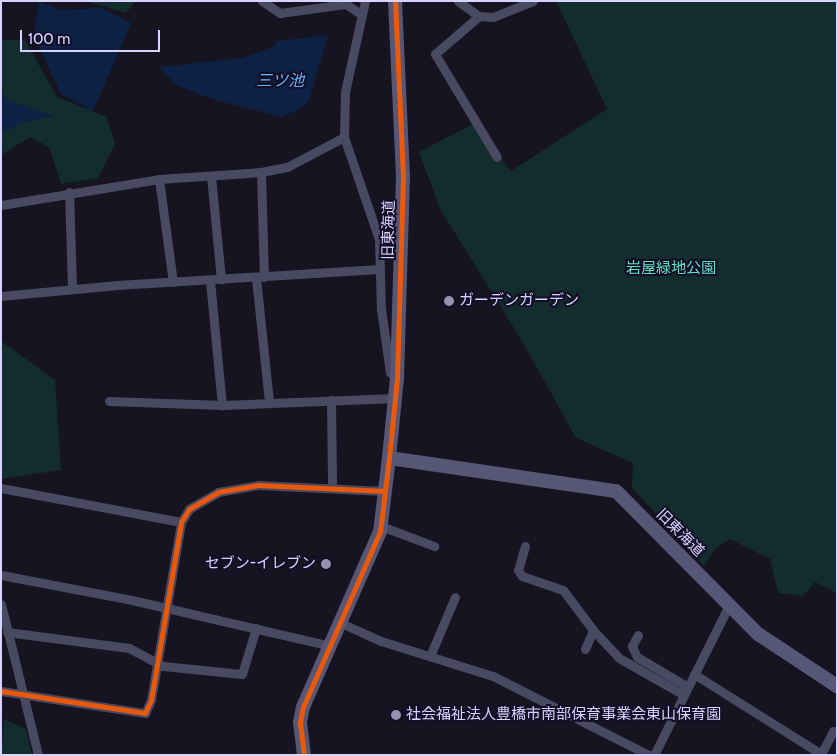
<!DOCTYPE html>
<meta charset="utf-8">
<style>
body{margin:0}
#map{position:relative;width:838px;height:756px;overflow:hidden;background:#161421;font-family:Cabin,"Noto Sans JP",sans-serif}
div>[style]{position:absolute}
.green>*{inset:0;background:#132c2d}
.water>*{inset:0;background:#0d2144}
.street>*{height:9px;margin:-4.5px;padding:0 4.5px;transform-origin:4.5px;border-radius:4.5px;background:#4a4962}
.secondary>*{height:14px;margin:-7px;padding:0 7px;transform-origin:7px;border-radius:7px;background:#575674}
.cycleway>*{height:5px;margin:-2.5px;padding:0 2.5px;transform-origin:2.5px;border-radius:2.5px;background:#e8590c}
.dots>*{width:14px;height:14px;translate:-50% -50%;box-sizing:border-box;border:2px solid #130f26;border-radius:50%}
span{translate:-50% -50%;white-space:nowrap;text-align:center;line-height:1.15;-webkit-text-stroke:4px #130f26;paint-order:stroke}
.street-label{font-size:15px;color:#d9d4ff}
.park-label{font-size:15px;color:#5fe0c0}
.poi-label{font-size:15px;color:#d9d4ff}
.left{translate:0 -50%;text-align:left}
.right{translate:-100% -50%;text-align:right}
.water-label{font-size:16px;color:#62b6ff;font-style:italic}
.frame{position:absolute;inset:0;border:2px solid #d9d4ff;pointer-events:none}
.scale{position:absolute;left:20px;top:30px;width:140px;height:22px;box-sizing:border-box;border:2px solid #d9d4ff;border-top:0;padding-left:6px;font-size:15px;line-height:18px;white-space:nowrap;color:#d9d4ff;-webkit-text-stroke:4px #130f26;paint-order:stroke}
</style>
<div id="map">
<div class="green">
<i style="clip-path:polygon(85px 1px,134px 1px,135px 2px,126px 13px)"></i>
<i style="clip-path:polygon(556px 1px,837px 1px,837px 593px,815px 582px,803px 596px,778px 593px,770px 559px,730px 539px,715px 549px,704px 566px,632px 488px,633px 463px,576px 438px,522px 341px,440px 209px,419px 152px,473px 124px,511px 171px,607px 109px)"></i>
<i style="clip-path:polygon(1px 40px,25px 40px,57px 97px,107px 117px,115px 144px,98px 178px,61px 184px,49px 147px,30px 137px,1px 155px)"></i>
<i style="clip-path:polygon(1px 341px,55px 380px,61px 470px,1px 479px)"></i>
<i style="clip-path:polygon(4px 719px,26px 729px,32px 755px,1px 755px)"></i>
</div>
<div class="water">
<i style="clip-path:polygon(39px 1px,60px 10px,101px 8px,131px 23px,93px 111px,61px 94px,34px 36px)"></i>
<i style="clip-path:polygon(328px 35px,309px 100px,305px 106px,282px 117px,218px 101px,178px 86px,159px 67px,242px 58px,273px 47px,277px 41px)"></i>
<i style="clip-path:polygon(1px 89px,7px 100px,54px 116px,21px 123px,5px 132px,1px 130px)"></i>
</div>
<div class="street">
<i style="left:262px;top:1px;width:22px;rotate:34deg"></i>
<i style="left:280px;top:13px;width:67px;rotate:-7.8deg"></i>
<i style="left:346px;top:4px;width:19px;rotate:35deg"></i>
<i style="left:365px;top:1px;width:93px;rotate:102.4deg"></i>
<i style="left:345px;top:92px;width:45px;rotate:91.3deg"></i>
<i style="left:344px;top:137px;width:108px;rotate:71.1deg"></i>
<i style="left:379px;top:239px;width:70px;rotate:88.4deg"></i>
<i style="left:381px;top:309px;width:64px;rotate:81.9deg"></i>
<i style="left:390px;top:372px;width:9px;rotate:41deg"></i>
<i style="left:458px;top:1px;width:26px;rotate:36deg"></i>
<i style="left:479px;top:16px;width:14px;rotate:4deg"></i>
<i style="left:493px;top:17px;width:43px;rotate:-21.8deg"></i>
<i style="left:479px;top:16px;width:58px;rotate:139.2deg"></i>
<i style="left:435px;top:54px;width:120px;rotate:59deg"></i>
<i style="left:261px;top:172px;width:105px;rotate:88.4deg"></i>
<i style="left:211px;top:176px;width:104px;rotate:84.5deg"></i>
<i style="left:159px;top:179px;width:104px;rotate:82.3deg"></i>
<i style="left:69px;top:192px;width:96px;rotate:88.2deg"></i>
<i style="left:1px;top:205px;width:160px;rotate:-9.3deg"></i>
<i style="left:159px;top:179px;width:102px;rotate:-3.9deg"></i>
<i style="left:261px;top:172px;width:26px;rotate:-11deg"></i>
<i style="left:287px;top:167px;width:64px;rotate:-27.8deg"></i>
<i style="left:256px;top:278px;width:125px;rotate:84deg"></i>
<i style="left:210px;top:281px;width:125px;rotate:84.5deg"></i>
<i style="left:1px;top:296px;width:117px;rotate:-5.4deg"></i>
<i style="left:117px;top:285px;width:263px;rotate:-3.5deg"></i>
<i style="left:331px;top:400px;width:87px;rotate:89.3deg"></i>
<i style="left:109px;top:401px;width:113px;rotate:2deg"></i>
<i style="left:222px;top:405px;width:174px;rotate:-2.3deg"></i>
<i style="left:1px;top:488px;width:183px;rotate:10.7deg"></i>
<i style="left:381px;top:526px;width:57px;rotate:20.7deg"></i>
<i style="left:525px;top:546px;width:25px;rotate:106deg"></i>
<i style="left:518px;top:570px;width:7px;rotate:56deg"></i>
<i style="left:522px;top:576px;width:43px;rotate:18.9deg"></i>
<i style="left:563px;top:590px;width:50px;rotate:53.1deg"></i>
<i style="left:593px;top:630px;width:38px;rotate:47deg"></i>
<i style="left:619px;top:658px;width:75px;rotate:29.6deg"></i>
<i style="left:1px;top:575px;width:133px;rotate:10.8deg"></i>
<i style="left:132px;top:600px;width:204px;rotate:13deg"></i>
<i style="left:1px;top:604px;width:155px;rotate:76.2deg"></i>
<i style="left:341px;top:623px;width:44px;rotate:24.2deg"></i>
<i style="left:381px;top:641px;width:117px;rotate:17.4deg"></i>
<i style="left:493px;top:676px;width:175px;rotate:26.9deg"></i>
<i style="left:7px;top:632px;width:123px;rotate:7.5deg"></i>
<i style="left:129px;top:648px;width:38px;rotate:28deg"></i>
<i style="left:163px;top:666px;width:79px;rotate:5.8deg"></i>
<i style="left:242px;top:674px;width:48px;rotate:-73.1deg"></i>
<i style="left:638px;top:635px;width:13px;rotate:119deg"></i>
<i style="left:632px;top:646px;width:12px;rotate:66deg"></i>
<i style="left:637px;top:657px;width:59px;rotate:30.5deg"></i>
<i style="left:585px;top:649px;width:21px;rotate:-67deg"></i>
<i style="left:430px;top:656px;width:64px;rotate:-67deg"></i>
<i style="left:694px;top:674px;width:150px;rotate:32.2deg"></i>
<i style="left:821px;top:754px;width:26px;rotate:-62deg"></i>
<i style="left:833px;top:731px;width:4px;rotate:27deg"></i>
<i style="left:1px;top:691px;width:146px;rotate:8.7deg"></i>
<i style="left:145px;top:713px;width:14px;rotate:-65deg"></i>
<i style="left:151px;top:700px;width:181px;rotate:-80.4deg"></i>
<i style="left:181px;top:522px;width:15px;rotate:-58deg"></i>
<i style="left:189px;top:509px;width:34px;rotate:-30deg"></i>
<i style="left:218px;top:492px;width:41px;rotate:-9.9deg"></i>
<i style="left:258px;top:485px;width:127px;rotate:2.7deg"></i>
<i style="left:654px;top:755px;width:168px;rotate:-63.4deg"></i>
</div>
<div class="secondary">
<i style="left:389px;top:458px;width:229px;rotate:8.3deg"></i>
<i style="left:616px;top:491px;width:202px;rotate:45.2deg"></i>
<i style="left:758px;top:634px;width:95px;rotate:33.4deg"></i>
<i style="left:304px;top:755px;width:33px;rotate:-97deg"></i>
<i style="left:300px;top:722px;width:15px;rotate:-79deg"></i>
<i style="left:303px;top:707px;width:191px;rotate:-66.3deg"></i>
<i style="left:380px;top:532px;width:75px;rotate:-83.1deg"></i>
<i style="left:389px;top:458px;width:80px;rotate:-84.3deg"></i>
<i style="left:397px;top:378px;width:201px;rotate:-88.3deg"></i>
<i style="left:403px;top:177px;width:176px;rotate:-92.6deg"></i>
</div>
<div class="cycleway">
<i style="left:1px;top:691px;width:146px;rotate:8.7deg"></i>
<i style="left:145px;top:713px;width:14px;rotate:-65deg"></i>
<i style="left:151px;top:700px;width:181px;rotate:-80.4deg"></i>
<i style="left:181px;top:522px;width:15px;rotate:-58deg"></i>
<i style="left:189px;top:509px;width:34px;rotate:-30deg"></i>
<i style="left:218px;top:492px;width:41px;rotate:-9.9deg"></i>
<i style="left:258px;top:485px;width:127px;rotate:2.7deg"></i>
<i style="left:304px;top:755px;width:33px;rotate:-97deg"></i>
<i style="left:300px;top:722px;width:15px;rotate:-79deg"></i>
<i style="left:303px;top:707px;width:191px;rotate:-66.3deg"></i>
<i style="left:380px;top:532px;width:75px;rotate:-83.1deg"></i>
<i style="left:389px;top:458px;width:80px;rotate:-84.3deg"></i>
<i style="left:397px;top:378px;width:201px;rotate:-88.3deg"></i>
<i style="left:403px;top:177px;width:176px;rotate:-92.6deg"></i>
</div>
<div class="dots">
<i style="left:449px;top:301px;background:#9591b1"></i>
<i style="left:326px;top:564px;background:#9591b1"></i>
<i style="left:396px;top:715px;background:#9591b1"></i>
</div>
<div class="street-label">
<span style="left:389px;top:230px;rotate:-89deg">旧東海道</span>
<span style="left:680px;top:533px;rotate:45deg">旧東海道</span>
</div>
<div class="park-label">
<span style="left:671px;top:269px">岩屋緑地公園</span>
</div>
<div class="poi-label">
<span class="left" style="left:459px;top:301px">ガーデンガーデン</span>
<span class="right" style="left:316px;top:564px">セブン-イレブン</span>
<span class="left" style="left:406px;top:715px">社会福祉法人豊橋市南部保育事業会東山保育園</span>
</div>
<div class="water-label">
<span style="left:280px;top:81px">三ツ池</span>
</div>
<div class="frame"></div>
<div class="scale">100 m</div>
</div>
